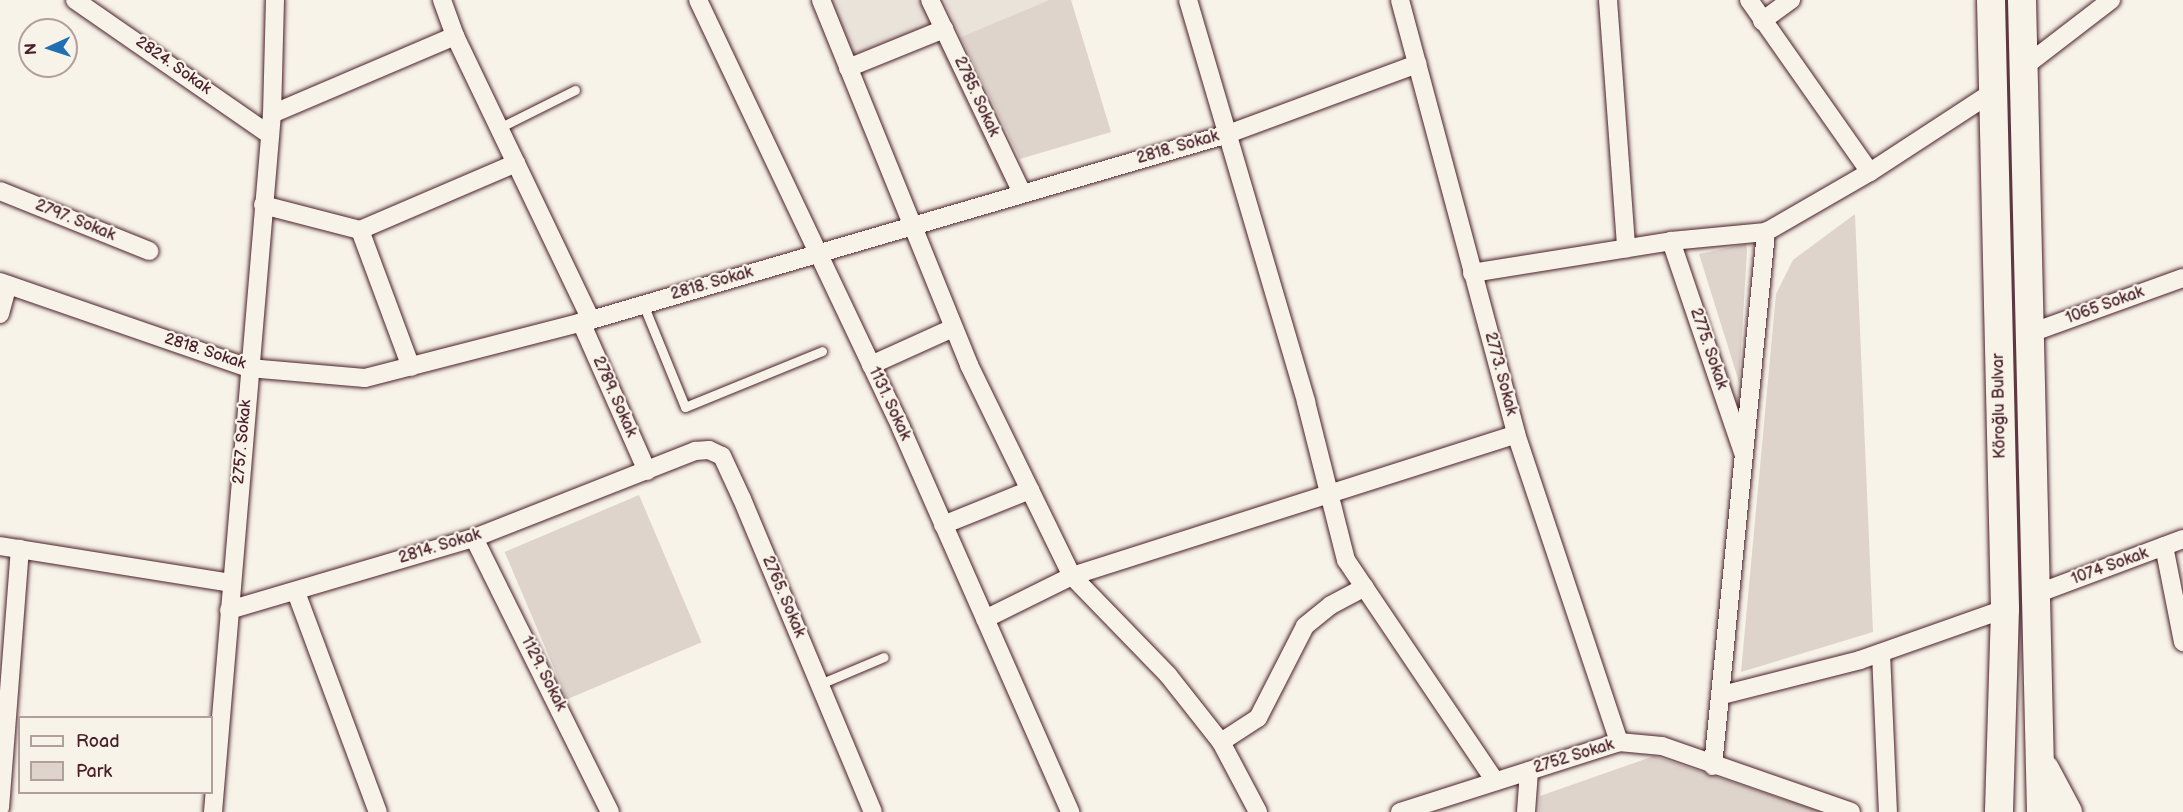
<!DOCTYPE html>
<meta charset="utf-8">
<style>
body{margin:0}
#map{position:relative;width:2183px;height:812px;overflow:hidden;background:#f7f3e8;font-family:"Balsamiq Sans",sans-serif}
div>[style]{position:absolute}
.built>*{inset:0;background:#eae3da}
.green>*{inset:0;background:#ded4cc;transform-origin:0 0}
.roads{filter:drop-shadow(0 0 2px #4a1f2b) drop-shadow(0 0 2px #4a1f2b)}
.service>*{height:9px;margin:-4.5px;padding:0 4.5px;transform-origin:4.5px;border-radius:4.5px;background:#f7f3e8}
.minor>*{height:18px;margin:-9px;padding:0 9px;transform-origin:9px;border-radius:9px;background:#f7f3e8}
.primary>*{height:28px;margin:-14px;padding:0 14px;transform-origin:14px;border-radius:14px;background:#f7f3e8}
span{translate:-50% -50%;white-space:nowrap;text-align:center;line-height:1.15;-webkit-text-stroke:4.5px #f7f3e8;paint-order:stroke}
.street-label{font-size:16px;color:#4a1f2b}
.legend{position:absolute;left:18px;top:716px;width:195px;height:78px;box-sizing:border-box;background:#f7f3e8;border:2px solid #b29e9c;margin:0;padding:8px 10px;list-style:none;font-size:18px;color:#4a1f2b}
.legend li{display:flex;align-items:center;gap:12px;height:30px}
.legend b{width:30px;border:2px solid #b29e9c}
.north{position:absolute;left:18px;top:18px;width:60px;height:60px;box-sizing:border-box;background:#f7f3e8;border:2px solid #b29e9c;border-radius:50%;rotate:267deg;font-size:16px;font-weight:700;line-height:24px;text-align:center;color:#4a1f2b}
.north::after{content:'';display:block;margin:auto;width:21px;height:27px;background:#1f6fb2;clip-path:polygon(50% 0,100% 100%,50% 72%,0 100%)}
</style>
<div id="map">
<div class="built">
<i style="clip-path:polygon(829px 0,940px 0,1021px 172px,1003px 182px,928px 26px,853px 55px)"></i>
<i style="clip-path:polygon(944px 0,1049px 0,961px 37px)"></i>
</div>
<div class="green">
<i style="clip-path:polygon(1049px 0,1071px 0,1111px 132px,1020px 159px,961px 37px)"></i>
<i style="clip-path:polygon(1855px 214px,1873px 632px,1741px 672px,1776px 294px,1793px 260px)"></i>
<i style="clip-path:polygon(1746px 244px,1747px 251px,1739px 382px,1699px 254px)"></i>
<i style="left:639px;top:495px;width:160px;height:146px;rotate:67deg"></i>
<i style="clip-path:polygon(1654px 756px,1816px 810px,1821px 812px,1539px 812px,1540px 796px)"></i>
</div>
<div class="roads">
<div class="service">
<i style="left:499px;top:128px;width:85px;rotate:-26.6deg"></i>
<i style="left:643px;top:304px;width:111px;rotate:67.8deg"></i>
<i style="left:685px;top:407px;width:148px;rotate:-22.2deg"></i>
<i style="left:820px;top:684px;width:69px;rotate:-22.9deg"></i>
</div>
<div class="minor">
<i style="left:75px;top:0;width:237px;rotate:34.7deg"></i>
<i style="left:442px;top:0;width:38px;rotate:70deg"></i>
<i style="left:455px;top:36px;width:315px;rotate:64.4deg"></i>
<i style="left:698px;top:0;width:474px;rotate:64.6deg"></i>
<i style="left:901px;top:428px;width:420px;rotate:66.2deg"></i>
<i style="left:821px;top:0;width:394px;rotate:67.9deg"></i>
<i style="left:969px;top:365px;width:235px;rotate:64deg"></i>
<i style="left:1072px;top:576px;width:138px;rotate:45.9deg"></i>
<i style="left:1168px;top:675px;width:85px;rotate:51.7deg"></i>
<i style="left:1221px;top:742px;width:79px;rotate:62.1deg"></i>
<i style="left:930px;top:0;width:214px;rotate:64.5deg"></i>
<i style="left:1188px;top:0;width:419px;rotate:73.6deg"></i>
<i style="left:1306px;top:402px;width:163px;rotate:75.8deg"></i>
<i style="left:1346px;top:560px;width:267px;rotate:56deg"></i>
<i style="left:1400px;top:0;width:449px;rotate:75deg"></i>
<i style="left:1516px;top:434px;width:325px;rotate:71.5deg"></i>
<i style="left:1608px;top:0;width:249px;rotate:85.8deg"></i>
<i style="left:1749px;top:0;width:210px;rotate:54.9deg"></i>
<i style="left:1762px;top:21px;width:36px;rotate:-36deg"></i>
<i style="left:2024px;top:67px;width:110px;rotate:-37.6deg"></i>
<i style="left:848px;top:68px;width:104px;rotate:-22.1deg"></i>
<i style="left:272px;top:114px;width:199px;rotate:-23.1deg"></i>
<i style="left:0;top:191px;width:161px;rotate:21.9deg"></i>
<i style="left:263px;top:205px;width:100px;rotate:14.5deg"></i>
<i style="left:360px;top:230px;width:170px;rotate:-23.2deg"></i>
<i style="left:360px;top:230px;width:146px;rotate:69.6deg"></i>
<i style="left:1671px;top:241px;width:223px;rotate:71.2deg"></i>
<i style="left:1472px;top:273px;width:202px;rotate:-9.1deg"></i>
<i style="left:1671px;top:241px;width:95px;rotate:-5.4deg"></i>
<i style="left:1766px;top:232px;width:120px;rotate:-30deg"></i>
<i style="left:1870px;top:172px;width:145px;rotate:-33.1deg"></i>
<i style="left:0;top:282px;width:263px;rotate:19.1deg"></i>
<i style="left:249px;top:368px;width:116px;rotate:4.9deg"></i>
<i style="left:365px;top:378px;width:233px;rotate:-14.4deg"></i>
<i style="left:591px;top:320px;width:664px;rotate:-16.28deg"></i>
<i style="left:1228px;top:134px;width:202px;rotate:-20.3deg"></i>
<i style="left:0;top:314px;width:30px;rotate:-75deg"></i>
<i style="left:581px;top:322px;width:163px;rotate:66.1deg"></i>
<i style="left:2028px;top:334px;width:165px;rotate:-19.9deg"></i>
<i style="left:871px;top:365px;width:90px;rotate:-24.3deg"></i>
<i style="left:943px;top:525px;width:94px;rotate:-21.9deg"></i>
<i style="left:474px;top:538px;width:306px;rotate:63.6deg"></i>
<i style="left:0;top:546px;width:234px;rotate:9.1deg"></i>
<i style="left:2164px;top:546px;width:98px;rotate:78.8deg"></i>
<i style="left:296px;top:592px;width:235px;rotate:69.6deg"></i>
<i style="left:2036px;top:594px;width:157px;rotate:-20.5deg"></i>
<i style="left:229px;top:610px;width:255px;rotate:-16.4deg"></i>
<i style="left:474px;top:538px;width:238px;rotate:-21.5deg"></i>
<i style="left:695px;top:451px;width:14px;rotate:-4deg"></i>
<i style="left:709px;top:450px;width:14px;rotate:25deg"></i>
<i style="left:722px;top:456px;width:47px;rotate:65.1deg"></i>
<i style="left:742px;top:499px;width:339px;rotate:67.3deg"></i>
<i style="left:985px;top:619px;width:97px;rotate:-26.3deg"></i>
<i style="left:1072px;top:576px;width:466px;rotate:-17.7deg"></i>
<i style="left:1881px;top:653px;width:159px;rotate:87.5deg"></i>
<i style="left:1722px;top:695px;width:142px;rotate:-14.2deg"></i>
<i style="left:1860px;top:660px;width:154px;rotate:-19.4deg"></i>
<i style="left:1221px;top:742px;width:44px;rotate:-33deg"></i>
<i style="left:1258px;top:718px;width:103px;rotate:-62.9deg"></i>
<i style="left:1305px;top:626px;width:33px;rotate:-39deg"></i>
<i style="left:1331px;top:605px;width:38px;rotate:-28deg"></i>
<i style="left:1713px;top:766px;width:537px;rotate:-84.33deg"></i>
<i style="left:0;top:808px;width:260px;rotate:-85.6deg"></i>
<i style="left:213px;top:812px;width:700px;rotate:-85.17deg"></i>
<i style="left:272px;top:114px;width:114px;rotate:-88.5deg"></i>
<i style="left:1400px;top:812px;width:230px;rotate:-17.7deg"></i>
<i style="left:1619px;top:742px;width:43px;rotate:5.3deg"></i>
<i style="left:1662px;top:746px;width:200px;rotate:19.2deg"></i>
<i style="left:1526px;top:812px;width:41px;rotate:-85.8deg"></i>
</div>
<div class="primary">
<i style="left:1991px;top:0;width:609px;rotate:88.68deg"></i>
<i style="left:2005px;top:609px;width:203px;rotate:91.7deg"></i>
<i style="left:2022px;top:0;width:812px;rotate:88.66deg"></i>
<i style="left:2045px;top:769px;width:49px;rotate:61.9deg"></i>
</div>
</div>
<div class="street-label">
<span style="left:173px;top:66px;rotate:35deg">2824. Sokak</span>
<span style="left:976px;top:97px;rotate:65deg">2785. Sokak</span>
<span style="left:1178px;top:148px;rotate:-16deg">2818. Sokak</span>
<span style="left:75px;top:221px;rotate:22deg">2797. Sokak</span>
<span style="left:712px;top:284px;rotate:-16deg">2818. Sokak</span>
<span style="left:2105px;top:306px;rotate:-20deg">1065 Sokak</span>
<span style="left:1708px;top:349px;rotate:71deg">2775. Sokak</span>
<span style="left:205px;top:352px;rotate:18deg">2818. Sokak</span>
<span style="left:1500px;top:374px;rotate:75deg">2773. Sokak</span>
<span style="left:614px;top:397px;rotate:66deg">2789. Sokak</span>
<span style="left:889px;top:404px;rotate:65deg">1131. Sokak</span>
<span style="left:2000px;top:406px;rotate:-91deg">Köroğlu Bulvar</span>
<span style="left:243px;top:442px;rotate:-85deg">2757. Sokak</span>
<span style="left:440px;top:547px;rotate:-17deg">2814. Sokak</span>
<span style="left:2110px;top:567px;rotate:-20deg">1074 Sokak</span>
<span style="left:783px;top:597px;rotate:67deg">2765. Sokak</span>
<span style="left:543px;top:674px;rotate:63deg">1129. Sokak</span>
<span style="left:1574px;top:757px;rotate:-17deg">2752 Sokak</span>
</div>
<ul class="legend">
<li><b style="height:8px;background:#f7f3e8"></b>Road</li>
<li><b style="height:16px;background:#ded4cc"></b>Park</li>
</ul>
<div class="north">N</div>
</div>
